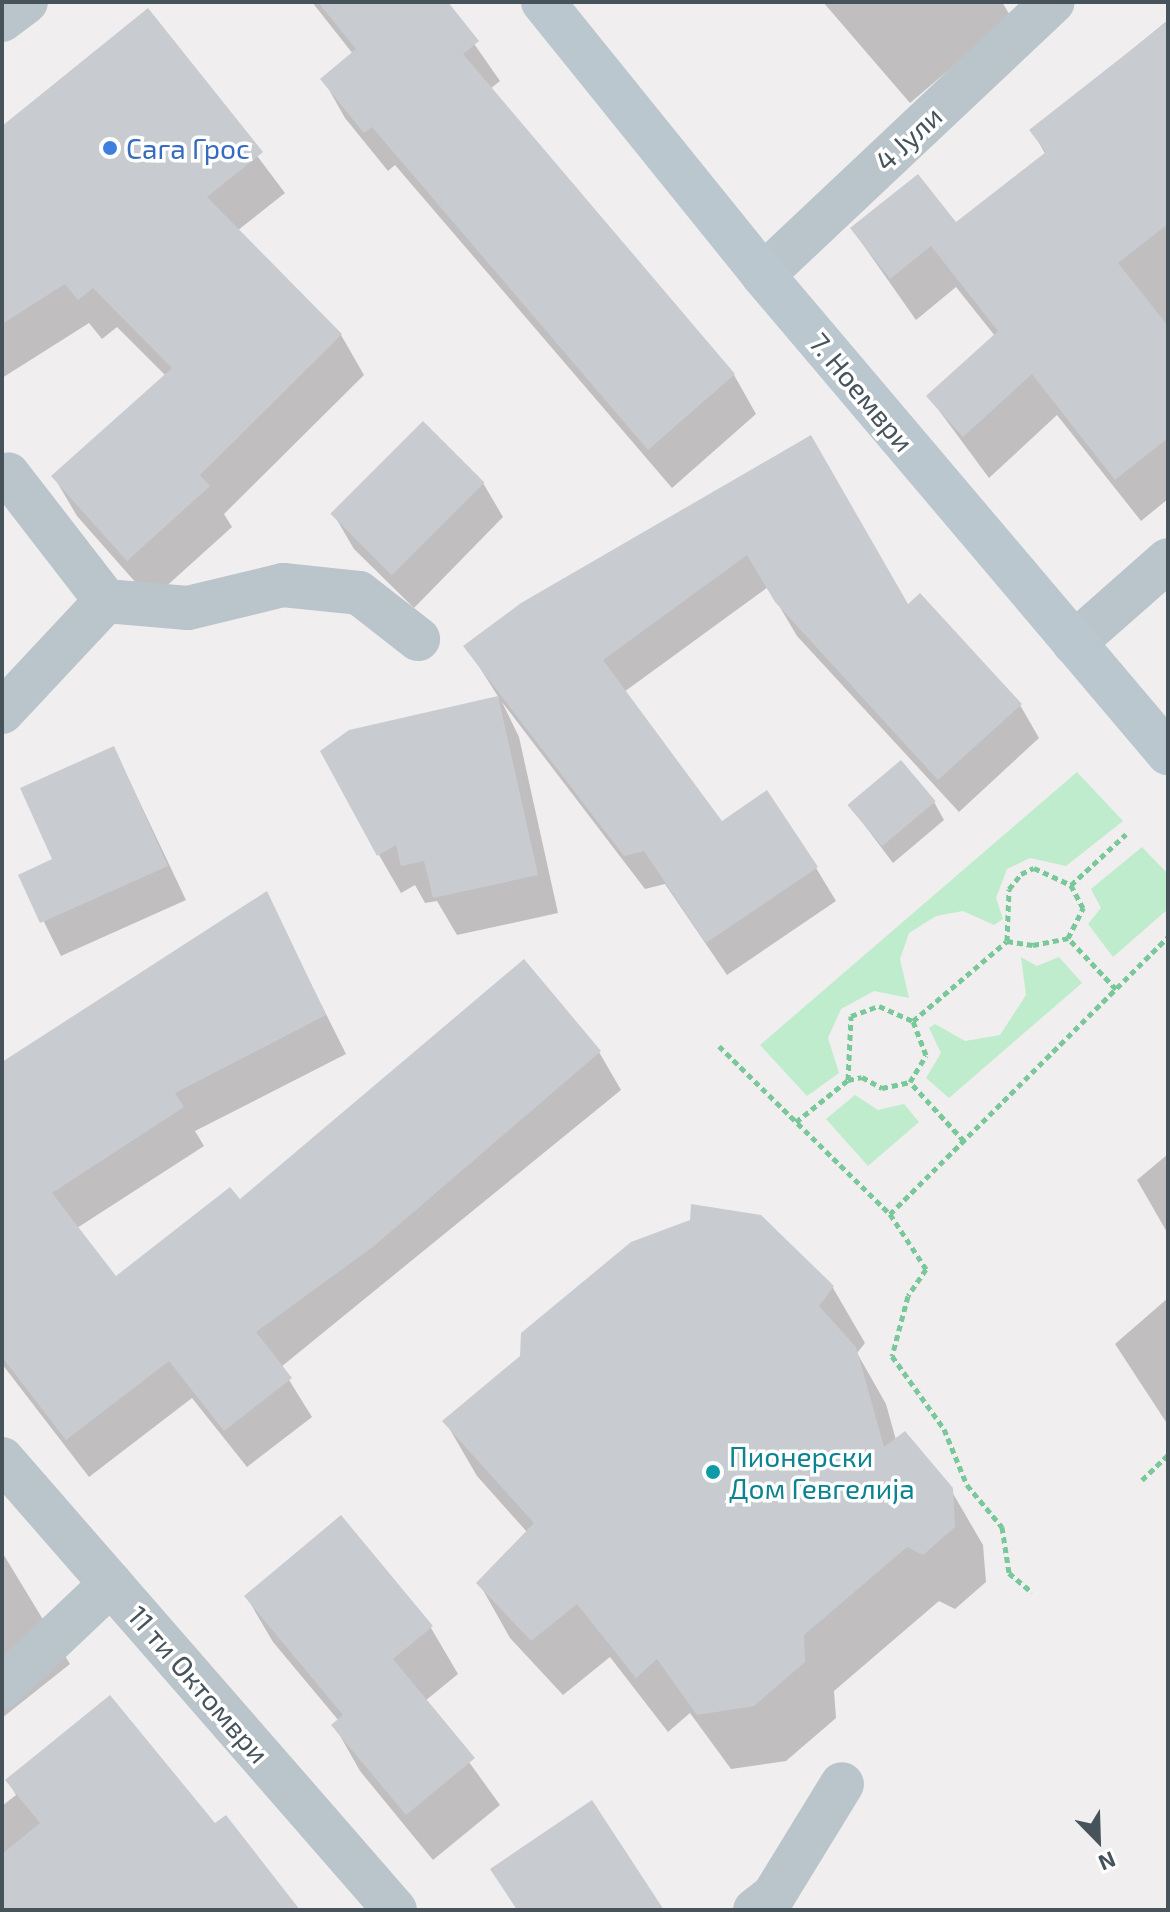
<!DOCTYPE html>
<meta charset="utf-8">
<style>
body{margin:0}
#map{position:relative;width:1170px;height:1912px;overflow:hidden;background:#f1eeef;font-family:"Exo 2",sans-serif}
div>[style]{position:absolute}
.green>*{inset:0;background:#bfeccc}
.shadow>*{inset:0;background:#0003}
.building>*{inset:0;background:#c8ccd1;transform-origin:0 0}
.path>*{height:5px;margin-top:-2.5px;transform-origin:0;background:repeating-linear-gradient(90deg,#79c899 0 6px,transparent 0 10px)}
.minor>*{height:44px;margin:-22px;padding:0 22px;transform-origin:22px;border-radius:22px;background:#bac4cb}
.tertiary>*{height:44px;margin:-22px;padding:0 22px;transform-origin:22px;border-radius:22px;background:#bac4cb}
.secondary>*{height:44px;margin:-22px;padding:0 22px;transform-origin:22px;border-radius:22px;background:#bbc7cf}
.dots>*{width:22px;height:22px;translate:-50% -50%;box-sizing:border-box;border:4px solid #fff;border-radius:50%}
span{translate:-50% -50%;white-space:nowrap;text-align:center;line-height:1.15;-webkit-text-stroke:7px #fff;paint-order:stroke}
.street-label{font-size:28px;color:#47535b}
.shop-label{font-size:28px;color:#366cbe}
.left{translate:0 -50%;text-align:left}
.culture-label{font-size:28px;color:#0d838f}
.frame{position:absolute;inset:0;border:4px solid #47535b;pointer-events:none}
.north{position:absolute;left:1058px;top:1800px;width:80px;height:80px;-webkit-text-stroke:6px #fff;paint-order:stroke;rotate:157deg;font-size:22px;font-weight:700;line-height:32px;text-align:center;color:#47535b}
.north::after{content:'';display:block;margin:auto;width:28px;height:36px;background:#47535b;clip-path:polygon(50% 0,100% 100%,50% 72%,0 100%)}
</style>
<div id="map">
<div class="green">
<i style="clip-path:polygon(1077px 772px,1123px 821px,1066px 866px,1030px 858px,1007px 869px,996px 898px,1003px 919px,994px 925px,963px 911px,936px 916px,909px 933px,900px 959px,909px 998px,874px 991px,841px 1009px,828px 1038px,839px 1073px,807px 1096px,760px 1045px)"></i>
<i style="clip-path:polygon(1142px 847px,1168px 874px,1168px 909px,1113px 957px,1088px 924px,1101px 908px,1091px 889px)"></i>
<i style="clip-path:polygon(1021px 957px,1037px 966px,1059px 957px,1082px 983px,949px 1098px,926px 1078px,941px 1053px,929px 1028px,935px 1024px,965px 1041px,1000px 1035px,1026px 995px)"></i>
<i style="clip-path:polygon(855px 1095px,878px 1110px,904px 1104px,919px 1122px,868px 1166px,826px 1119px)"></i>
</div>
<div class="shadow">
<i style="clip-path:polygon(312px 2px,445px 2px,500px 81px,490px 89px,734px 375px,756px 414px,672px 488px,395px 165px,388px 171px,345px 118px,323px 79px,353px 54px)"></i>
<i style="clip-path:polygon(823px 2px,1002px 2px,1011px 17px,910px 103px)"></i>
<i style="clip-path:polygon(148px 11px,285px 193px,237px 231px,341px 335px,364px 375px,224px 514px,232px 527px,151px 600px,77px 516px,54px 477px,166px 376px,117px 327px,102px 339px,89px 323px,2px 378px,2px 129px)"></i>
<i style="clip-path:polygon(1168px 20px,1168px 499px,1141px 521px,1057px 415px,989px 478px,929px 397px,995px 336px,956px 287px,916px 320px,852px 229px,956px 225px,1046px 155px,1032px 131px)"></i>
<i style="clip-path:polygon(810px 437px,907px 607px,1020px 705px,1039px 738px,959px 812px,797px 636px,768px 587px,624px 692px,721px 824px,816px 868px,836px 901px,727px 975px,665px 884px,645px 889px,502px 702px,519px 737px,558px 913px,457px 935px,437px 901px,425px 903px,415px 885px,401px 893px,379px 855px,349px 732px,499px 698px,466px 646px)"></i>
<i style="clip-path:polygon(483px 483px,503px 517px,414px 608px,354px 549px,334px 515px)"></i>
<i style="clip-path:polygon(114px 748px,186px 900px,61px 956px,21px 876px,55px 860px)"></i>
<i style="clip-path:polygon(934px 802px,944px 820px,893px 863px,850px 806px)"></i>
<i style="clip-path:polygon(266px 894px,346px 1054px,195px 1131px,204px 1146px,77px 1228px,116px 1279px,239px 1202px,599px 1052px,621px 1090px,281px 1367px,312px 1417px,247px 1467px,192px 1398px,89px 1477px,2px 1364px,2px 1065px)"></i>
<i style="clip-path:polygon(1168px 1154px,1168px 1234px,1137px 1180px)"></i>
<i style="clip-path:polygon(760px 1217px,833px 1288px,865px 1343px,857px 1353px,886px 1404px,896px 1440px,951px 1490px,983px 1545px,986px 1582px,955px 1609px,939px 1601px,834px 1691px,836px 1718px,786px 1761px,731px 1769px,690px 1713px,668px 1732px,610px 1657px,563px 1695px,510px 1638px,479px 1583px,527px 1532px,477px 1476px,445px 1421px)"></i>
<i style="clip-path:polygon(1168px 1298px,1168px 1425px,1115px 1344px)"></i>
<i style="clip-path:polygon(340px 1518px,431px 1628px,458px 1674px,425px 1701px,500px 1805px,433px 1860px,360px 1771px,334px 1725px,339px 1721px,273px 1642px,246px 1596px)"></i>
<i style="clip-path:polygon(2px 1552px,70px 1664px,2px 1718px)"></i>
<i style="clip-path:polygon(7px 1780px,215px 1826px,297px 1910px,2px 1910px,2px 1806px,16px 1795px)"></i>
</div>
<div class="building">
<i style="clip-path:polygon(318px 2px,448px 2px,479px 41px,463px 54px,735px 374px,648px 450px,372px 127px,364px 133px,320px 79px,356px 49px)"></i>
<i style="clip-path:polygon(148px 8px,263px 152px,207px 197px,342px 334px,200px 475px,210px 486px,127px 561px,51px 476px,172px 368px,93px 288px,78px 300px,65px 284px,2px 324px,2px 126px)"></i>
<i style="clip-path:polygon(1168px 21px,1168px 224px,1118px 263px,1168px 326px,1168px 438px,1115px 480px,1032px 374px,963px 437px,926px 396px,998px 331px,931px 246px,890px 279px,850px 228px,918px 174px,956px 222px,1046px 152px,1029px 130px)"></i>
<i style="left:423px;top:421px;width:87px;height:131px;rotate:45deg"></i>
<i style="clip-path:polygon(811px 435px,908px 604px,920px 593px,1022px 704px,938px 780px,775px 602px,747px 555px,603px 660px,722px 821px,767px 790px,818px 867px,706px 943px,644px 851px,624px 856px,463px 646px,521px 603px)"></i>
<i style="clip-path:polygon(498px 696px,538px 875px,433px 898px,424px 861px,401px 866px,396px 845px,377px 856px,320px 751px,349px 730px)"></i>
<i style="clip-path:polygon(114px 746px,168px 866px,40px 923px,18px 875px,52px 859px,20px 788px)"></i>
<i style="left:901px;top:760px;width:54px;height:70px;rotate:50deg"></i>
<i style="clip-path:polygon(267px 891px,326px 1015px,175px 1093px,184px 1107px,52px 1193px,116px 1276px,230px 1187px,240px 1199px,524px 959px,601px 1051px,374px 1246px,256px 1332px,292px 1378px,224px 1431px,169px 1361px,66px 1440px,2px 1357px,2px 1062px)"></i>
<i style="clip-path:polygon(691px 1204px,761px 1215px,834px 1286px,819px 1306px,856px 1347px,884px 1447px,905px 1431px,953px 1488px,955px 1527px,923px 1555px,907px 1547px,804px 1635px,805px 1662px,754px 1706px,697px 1715px,657px 1659px,636px 1678px,577px 1604px,531px 1641px,476px 1583px,534px 1523px,442px 1421px,520px 1356px,521px 1333px,631px 1242px,690px 1220px)"></i>
<i style="clip-path:polygon(341px 1515px,433px 1626px,393px 1659px,475px 1758px,406px 1815px,331px 1725px,343px 1715px,244px 1596px)"></i>
<i style="clip-path:polygon(110px 1695px,215px 1823px,226px 1815px,300px 1910px,2px 1910px,2px 1854px,40px 1823px,5px 1780px)"></i>
<i style="clip-path:polygon(592px 1800px,664px 1910px,517px 1910px,490px 1869px)"></i>
</div>
<div class="path">
<i style="left:1007px;top:941px;width:26px;rotate:9deg"></i>
<i style="left:1033px;top:945px;width:36px;rotate:-11deg"></i>
<i style="left:1116px;top:989px;width:70px;rotate:-133.3deg"></i>
<i style="left:1068px;top:938px;width:34px;rotate:-63deg"></i>
<i style="left:1083px;top:908px;width:26px;rotate:-118deg"></i>
<i style="left:1071px;top:885px;width:75px;rotate:-42.8deg"></i>
<i style="left:719px;top:1046px;width:240px;rotate:44.5deg"></i>
<i style="left:890px;top:1214px;width:392px;rotate:-44.9deg"></i>
<i style="left:848px;top:1080px;width:64px;rotate:-87.3deg"></i>
<i style="left:851px;top:1016px;width:30px;rotate:-20deg"></i>
<i style="left:879px;top:1006px;width:37px;rotate:24deg"></i>
<i style="left:796px;top:1122px;width:67px;rotate:-38.9deg"></i>
<i style="left:848px;top:1080px;width:14px;rotate:-12deg"></i>
<i style="left:862px;top:1077px;width:23px;rotate:29deg"></i>
<i style="left:882px;top:1088px;width:29px;rotate:-12deg"></i>
<i style="left:964px;top:1141px;width:80px;rotate:-132.5deg"></i>
<i style="left:910px;top:1082px;width:31px;rotate:-59deg"></i>
<i style="left:926px;top:1055px;width:36px;rotate:-111deg"></i>
<i style="left:913px;top:1021px;width:123px;rotate:-40.4deg"></i>
<i style="left:1007px;top:941px;width:52px;rotate:-87.8deg"></i>
<i style="left:1009px;top:889px;width:19px;rotate:-51deg"></i>
<i style="left:1021px;top:874px;width:14px;rotate:-25deg"></i>
<i style="left:1034px;top:868px;width:41px;rotate:24.7deg"></i>
<i style="left:890px;top:1214px;width:66px;rotate:56.8deg"></i>
<i style="left:926px;top:1269px;width:32px;rotate:124deg"></i>
<i style="left:908px;top:1296px;width:62px;rotate:104.9deg"></i>
<i style="left:892px;top:1356px;width:90px;rotate:54.5deg"></i>
<i style="left:944px;top:1429px;width:61px;rotate:67.7deg"></i>
<i style="left:967px;top:1485px;width:55px;rotate:50.2deg"></i>
<i style="left:1002px;top:1527px;width:47px;rotate:81.3deg"></i>
<i style="left:1009px;top:1573px;width:30px;rotate:40deg"></i>
<i style="left:1142px;top:1480px;width:36px;rotate:-44deg"></i>
</div>
<div class="minor">
<i style="left:763px;top:275px;width:398px;rotate:-43.3deg"></i>
<i style="left:106px;top:601px;width:82px;rotate:4.9deg"></i>
<i style="left:188px;top:608px;width:98px;rotate:-13.6deg"></i>
<i style="left:283px;top:585px;width:76px;rotate:6deg"></i>
<i style="left:359px;top:593px;width:75px;rotate:37.9deg"></i>
<i style="left:1074px;top:643px;width:125px;rotate:-41.4deg"></i>
<i style="left:2px;top:712px;width:152px;rotate:-46.9deg"></i>
<i style="left:106px;top:601px;width:160px;rotate:-127.7deg"></i>
<i style="left:2px;top:1459px;width:598px;rotate:48.93deg"></i>
<i style="left:2px;top:1687px;width:150px;rotate:-43.4deg"></i>
<i style="left:755px;top:1910px;width:24px;rotate:-38deg"></i>
<i style="left:774px;top:1895px;width:130px;rotate:-58.5deg"></i>
</div>
<div class="tertiary">
<i style="left:2px;top:20px;width:30px;rotate:-37deg"></i>
</div>
<div class="secondary">
<i style="left:543px;top:2px;width:351px;rotate:51.1deg"></i>
<i style="left:763px;top:275px;width:627px;rotate:49.73deg"></i>
</div>
<div class="dots">
<i style="left:110px;top:148px;background:#3f7fe0"></i>
<i style="left:713px;top:1472px;background:#0f9aa8"></i>
</div>
<div class="street-label">
<span style="left:908px;top:138px;rotate:-43deg">4 Јули</span>
<span style="left:862px;top:392px;rotate:50deg">7. Ноември</span>
<span style="left:199px;top:1684px;rotate:49deg">11 ти Октомври</span>
</div>
<div class="shop-label">
<span class="left" style="left:126px;top:148px">Сага Грос</span>
</div>
<div class="culture-label">
<span class="left" style="left:729px;top:1472px">Пионерски<br>Дом Гевгелија</span>
</div>
<div class="frame"></div>
<div class="north">N</div>
</div>
